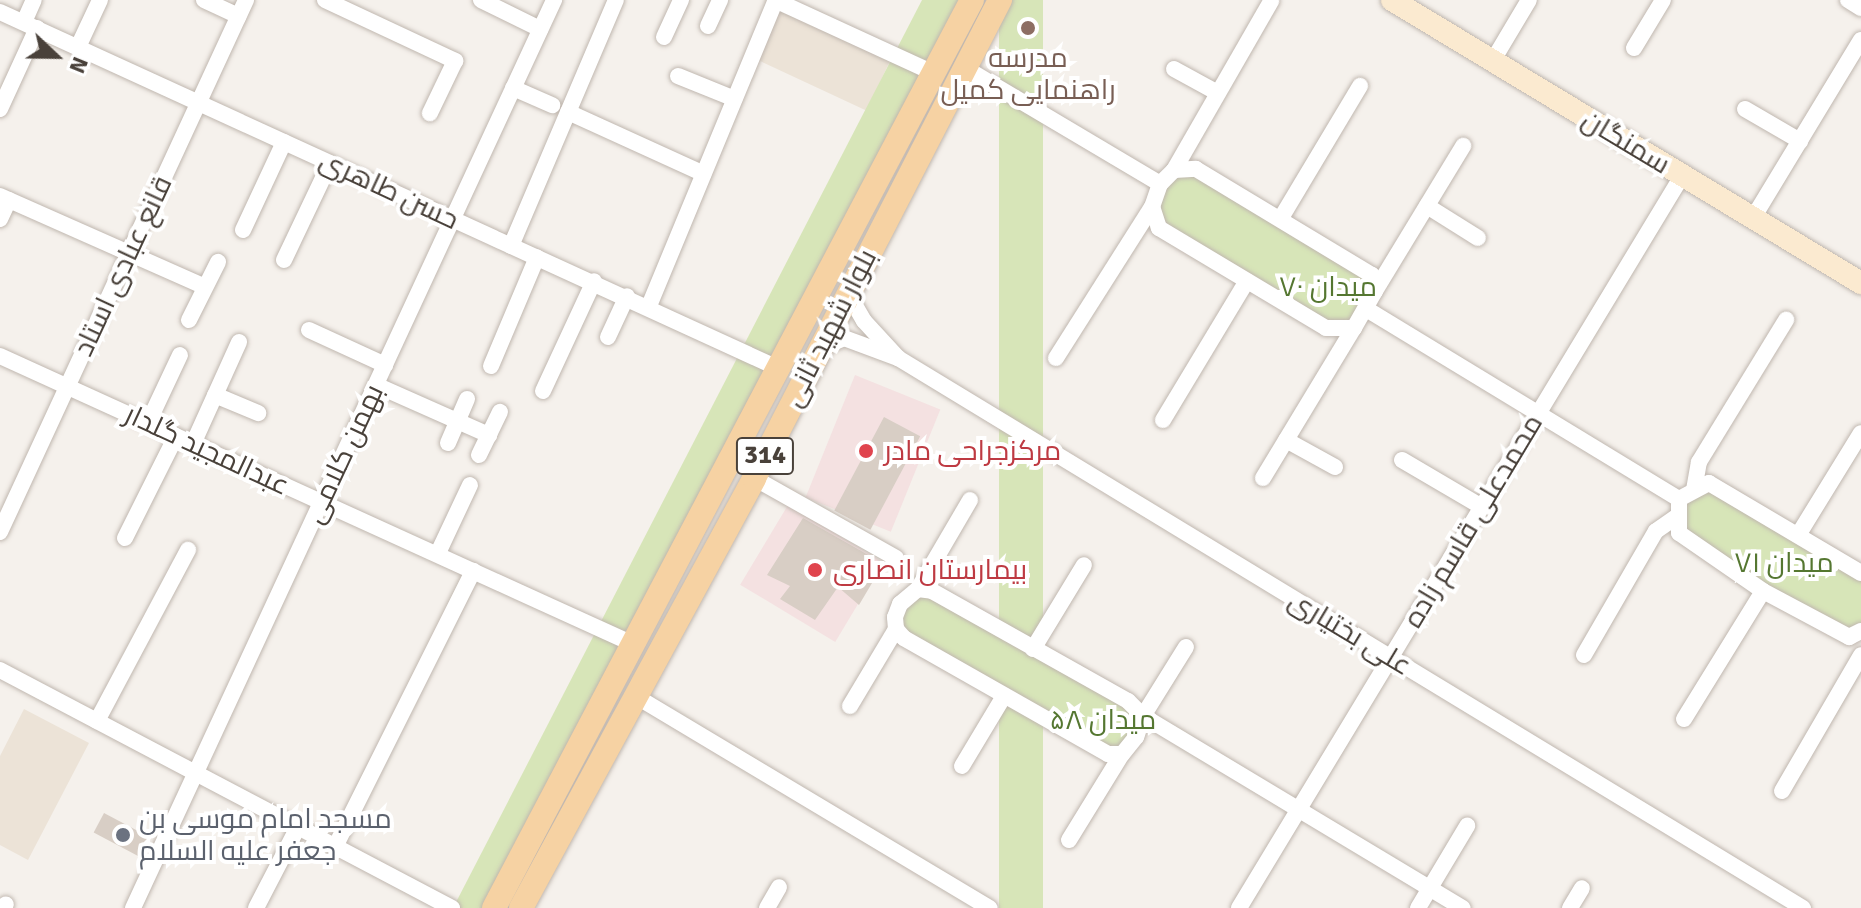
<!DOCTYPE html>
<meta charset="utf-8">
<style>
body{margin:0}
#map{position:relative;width:1861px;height:908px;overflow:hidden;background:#f5f1ec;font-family:Signika,Cairo,sans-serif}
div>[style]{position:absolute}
.education>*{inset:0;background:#ece3d7;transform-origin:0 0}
.medical>*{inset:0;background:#f4e1e1;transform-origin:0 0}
.green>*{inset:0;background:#d7e5b8;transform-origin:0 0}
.building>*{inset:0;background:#d8cec5;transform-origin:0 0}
.roads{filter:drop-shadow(0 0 2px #c0b7af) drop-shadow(0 0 2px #c0b7af)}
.minor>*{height:16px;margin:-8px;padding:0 8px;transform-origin:8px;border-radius:8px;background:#fff}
.secondary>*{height:22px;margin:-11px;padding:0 11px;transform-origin:11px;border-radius:11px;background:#fbead0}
.primary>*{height:24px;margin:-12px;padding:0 12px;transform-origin:12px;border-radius:12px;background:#f6d2a3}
.dots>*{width:22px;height:22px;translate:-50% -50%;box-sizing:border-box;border:4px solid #fff;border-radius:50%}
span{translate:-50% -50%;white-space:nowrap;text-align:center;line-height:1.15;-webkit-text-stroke:8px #fff;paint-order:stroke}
.shield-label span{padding:2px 6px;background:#fff;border:2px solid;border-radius:6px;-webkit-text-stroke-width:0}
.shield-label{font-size:26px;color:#49413a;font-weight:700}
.education-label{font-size:28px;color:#785e54}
.street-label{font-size:28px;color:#49413a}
.park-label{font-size:28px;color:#557731}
.health-label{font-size:28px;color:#be3a42}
.left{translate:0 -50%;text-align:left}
.worship-label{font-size:28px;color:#5b616d}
.north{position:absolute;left:16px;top:16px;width:80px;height:80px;-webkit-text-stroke:6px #fff;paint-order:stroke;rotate:112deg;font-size:22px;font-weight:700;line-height:32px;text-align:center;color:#49413a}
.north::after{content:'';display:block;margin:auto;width:28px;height:36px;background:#49413a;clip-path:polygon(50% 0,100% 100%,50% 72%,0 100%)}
</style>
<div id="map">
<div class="education">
<i style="left:776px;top:0;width:129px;height:62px;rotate:25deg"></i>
<i style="clip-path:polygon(24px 709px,89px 743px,28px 860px,0 845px,0 756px)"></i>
</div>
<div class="medical">
<i style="left:855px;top:375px;width:92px;height:132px;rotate:22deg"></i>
<i style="left:788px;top:505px;width:111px;height:93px;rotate:31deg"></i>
</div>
<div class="green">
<i style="clip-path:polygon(922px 0,972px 0,494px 908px,453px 908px)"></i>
<i style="left:999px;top:0;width:44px;height:1026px"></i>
<i style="clip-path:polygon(1196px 169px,1359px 263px,1375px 291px,1342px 332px,1159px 228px,1160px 184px)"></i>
<i style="clip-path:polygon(1709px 483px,1861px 573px,1861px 631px,1849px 637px,1679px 533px,1679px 499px)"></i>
<i style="clip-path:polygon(918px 589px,1143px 716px,1122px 754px,904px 638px,900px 604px)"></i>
</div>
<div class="building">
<i style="left:884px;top:417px;width:41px;height:106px;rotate:28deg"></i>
<i style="clip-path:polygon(803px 518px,870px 556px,865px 562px,875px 565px,868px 575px,875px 578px,859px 605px,838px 587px,815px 620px,780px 599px,790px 586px,767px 575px)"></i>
<i style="left:104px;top:813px;width:54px;height:22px;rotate:28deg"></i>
</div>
<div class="roads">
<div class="minor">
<i style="left:204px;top:0;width:38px;rotate:25deg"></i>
<i style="left:325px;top:0;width:144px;rotate:25.1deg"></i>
<i style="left:455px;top:61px;width:58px;rotate:115.7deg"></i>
<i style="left:481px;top:0;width:66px;rotate:26.2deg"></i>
<i style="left:775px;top:0;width:175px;rotate:24.7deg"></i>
<i style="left:1848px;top:0;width:15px;rotate:32deg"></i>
<i style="left:0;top:12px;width:856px;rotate:24.59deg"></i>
<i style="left:24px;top:22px;width:24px;rotate:-66deg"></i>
<i style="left:708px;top:26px;width:29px;rotate:-65deg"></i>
<i style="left:664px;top:37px;width:41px;rotate:-65.3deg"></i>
<i style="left:78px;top:47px;width:52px;rotate:-64.9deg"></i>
<i style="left:1634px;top:48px;width:56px;rotate:-58.9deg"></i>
<i style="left:1492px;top:62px;width:72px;rotate:-59.2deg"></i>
<i style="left:965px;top:68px;width:227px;rotate:30.7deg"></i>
<i style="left:1174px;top:69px;width:50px;rotate:28.6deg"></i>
<i style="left:678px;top:76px;width:61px;rotate:22deg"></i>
<i style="left:513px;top:88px;width:43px;rotate:23.6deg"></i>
<i style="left:0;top:109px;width:89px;rotate:-65.4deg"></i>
<i style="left:1745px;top:109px;width:64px;rotate:30.2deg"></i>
<i style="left:568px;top:112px;width:149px;rotate:24.5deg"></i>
<i style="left:1196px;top:169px;width:205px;rotate:31.1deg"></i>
<i style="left:1372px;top:275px;width:16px;rotate:79deg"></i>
<i style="left:1375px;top:291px;width:43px;rotate:119.6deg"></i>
<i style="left:1354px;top:328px;width:28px;rotate:180deg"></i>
<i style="left:1326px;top:328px;width:195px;rotate:-149.1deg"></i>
<i style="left:1159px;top:228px;width:22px;rotate:-108deg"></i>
<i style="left:1152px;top:207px;width:24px;rotate:-71deg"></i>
<i style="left:1160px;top:184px;width:20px;rotate:-45deg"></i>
<i style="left:1174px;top:170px;width:22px;rotate:-3deg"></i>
<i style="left:1174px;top:170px;width:195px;rotate:-60.1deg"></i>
<i style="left:0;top:196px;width:224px;rotate:23.9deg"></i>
<i style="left:1427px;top:206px;width:60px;rotate:32.1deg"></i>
<i style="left:1281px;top:218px;width:154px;rotate:-59.1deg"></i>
<i style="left:1753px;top:218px;width:208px;rotate:-58.8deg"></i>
<i style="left:0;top:219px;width:21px;rotate:-65deg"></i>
<i style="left:243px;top:230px;width:97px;rotate:-65deg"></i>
<i style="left:511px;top:246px;width:267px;rotate:-66.9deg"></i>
<i style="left:284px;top:260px;width:107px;rotate:-64.6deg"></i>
<i style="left:1375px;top:291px;width:170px;rotate:-58.7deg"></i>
<i style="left:649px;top:306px;width:331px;rotate:-67.5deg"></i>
<i style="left:1368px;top:310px;width:364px;rotate:31.3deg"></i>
<i style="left:189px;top:320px;width:65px;rotate:-63.4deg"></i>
<i style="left:309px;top:330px;width:84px;rotate:24.7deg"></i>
<i style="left:608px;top:337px;width:45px;rotate:-65.1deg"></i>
<i style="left:821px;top:348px;width:25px;rotate:-23deg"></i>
<i style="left:844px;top:338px;width:58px;rotate:20.3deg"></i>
<i style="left:898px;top:358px;width:50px;rotate:-132.6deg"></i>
<i style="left:864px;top:321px;width:32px;rotate:-120deg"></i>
<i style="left:0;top:356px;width:695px;rotate:24.46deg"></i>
<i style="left:898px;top:358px;width:1059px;rotate:31.29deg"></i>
<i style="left:1056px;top:358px;width:179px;rotate:-57.6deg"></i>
<i style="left:491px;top:366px;width:118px;rotate:-67.1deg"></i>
<i style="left:376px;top:385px;width:124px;rotate:23.9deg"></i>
<i style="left:543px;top:391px;width:121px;rotate:-65.1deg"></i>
<i style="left:215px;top:395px;width:47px;rotate:22.7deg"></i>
<i style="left:1163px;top:420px;width:162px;rotate:-58.9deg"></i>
<i style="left:148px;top:423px;width:75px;rotate:-64.8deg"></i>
<i style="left:1286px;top:440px;width:56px;rotate:28.9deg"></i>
<i style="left:448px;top:443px;width:48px;rotate:-66.6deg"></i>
<i style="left:193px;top:444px;width:112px;rotate:-65.7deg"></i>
<i style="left:479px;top:455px;width:48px;rotate:-64deg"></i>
<i style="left:1402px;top:460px;width:93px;rotate:30.4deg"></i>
<i style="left:754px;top:478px;width:163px;rotate:29.4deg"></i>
<i style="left:1263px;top:478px;width:175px;rotate:-58.8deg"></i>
<i style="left:1694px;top:490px;width:28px;rotate:-80deg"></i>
<i style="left:1699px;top:462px;width:167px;rotate:-58.5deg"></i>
<i style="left:0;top:532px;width:586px;rotate:-65.18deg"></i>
<i style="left:1800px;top:532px;width:116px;rotate:-58.4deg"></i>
<i style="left:125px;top:538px;width:114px;rotate:-63.4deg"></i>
<i style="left:438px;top:553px;width:75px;rotate:-64.8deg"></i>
<i style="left:1861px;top:573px;width:177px;rotate:-149.4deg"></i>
<i style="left:1709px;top:483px;width:34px;rotate:152deg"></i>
<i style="left:1679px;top:499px;width:34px;rotate:90deg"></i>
<i style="left:1679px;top:533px;width:102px;rotate:34.6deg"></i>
<i style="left:1763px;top:591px;width:98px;rotate:28.1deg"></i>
<i style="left:1849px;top:637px;width:13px;rotate:-27deg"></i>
<i style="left:918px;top:589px;width:14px;rotate:8deg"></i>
<i style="left:932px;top:591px;width:225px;rotate:29.3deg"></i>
<i style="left:1128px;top:701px;width:21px;rotate:45deg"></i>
<i style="left:1143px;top:716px;width:22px;rotate:108deg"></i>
<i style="left:1136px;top:737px;width:22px;rotate:129deg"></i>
<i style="left:1122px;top:754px;width:14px;rotate:180deg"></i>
<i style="left:1108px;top:754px;width:235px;rotate:-150.4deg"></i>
<i style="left:904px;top:638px;width:12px;rotate:-132deg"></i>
<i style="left:896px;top:629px;width:12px;rotate:-95deg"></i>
<i style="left:895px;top:617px;width:14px;rotate:-69deg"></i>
<i style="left:900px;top:604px;width:23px;rotate:-40deg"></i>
<i style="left:918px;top:589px;width:103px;rotate:-59.7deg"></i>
<i style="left:1186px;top:647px;width:81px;rotate:121.9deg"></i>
<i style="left:1143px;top:716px;width:373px;rotate:31deg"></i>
<i style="left:1033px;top:649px;width:98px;rotate:-58.7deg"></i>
<i style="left:1584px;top:655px;width:143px;rotate:-59.9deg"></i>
<i style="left:1656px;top:531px;width:28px;rotate:-35deg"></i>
<i style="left:0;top:670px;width:511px;rotate:27.77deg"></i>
<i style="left:637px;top:697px;width:411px;rotate:30.9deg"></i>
<i style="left:850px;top:706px;width:90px;rotate:-59.1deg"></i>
<i style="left:1684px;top:719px;width:150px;rotate:-58.3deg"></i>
<i style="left:97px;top:721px;width:194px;rotate:-62deg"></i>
<i style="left:962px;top:766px;width:82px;rotate:-59deg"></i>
<i style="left:1782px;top:791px;width:157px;rotate:-59.8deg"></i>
<i style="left:1069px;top:840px;width:101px;rotate:-58.4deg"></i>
<i style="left:335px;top:847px;width:309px;rotate:-63.4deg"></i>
<i style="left:4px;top:908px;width:4px;rotate:-63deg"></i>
<i style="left:133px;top:908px;width:1001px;rotate:-65.12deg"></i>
<i style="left:256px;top:908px;width:91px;rotate:-62.6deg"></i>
<i style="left:767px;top:908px;width:24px;rotate:-60deg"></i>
<i style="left:1239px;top:908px;width:856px;rotate:-58.82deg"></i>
<i style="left:1418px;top:908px;width:96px;rotate:-59.1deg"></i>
<i style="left:1570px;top:908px;width:23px;rotate:-59deg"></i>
</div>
<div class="secondary">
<i style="left:1392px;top:0;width:548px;rotate:31.11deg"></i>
</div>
<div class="primary">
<i style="left:494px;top:908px;width:1026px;rotate:-62.24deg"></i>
<i style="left:521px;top:908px;width:489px;rotate:-61.5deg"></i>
<i style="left:754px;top:478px;width:538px;rotate:-62.77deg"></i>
</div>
</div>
<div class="dots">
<i style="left:1028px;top:28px;background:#8d6e63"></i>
<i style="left:866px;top:451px;background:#e0444e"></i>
<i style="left:815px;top:570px;background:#e0444e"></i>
<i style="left:123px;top:835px;background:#6b7280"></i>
</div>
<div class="shield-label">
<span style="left:765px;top:456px">314</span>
</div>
<div class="education-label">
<span style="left:1028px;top:74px">مدرسه<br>راهنمایی کمیل</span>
</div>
<div class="street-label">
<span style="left:1626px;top:142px;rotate:31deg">سمنگان</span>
<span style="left:389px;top:190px;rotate:25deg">حسن طاهری</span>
<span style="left:123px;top:266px;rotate:-65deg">قانع عبادی استاد</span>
<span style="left:830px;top:328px;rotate:-63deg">بلوار شهید ثانی</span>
<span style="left:207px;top:450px;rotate:25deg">عبدالمجید گلدار</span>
<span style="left:344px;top:454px;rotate:-65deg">بهمن کلامی</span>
<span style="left:1473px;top:521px;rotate:-59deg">محمدعلی قاسم زاده</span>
<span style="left:1350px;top:633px;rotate:31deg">علی بختیاری</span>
</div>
<div class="park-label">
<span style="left:1328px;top:287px">میدان ۷۰</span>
<span style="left:1784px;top:563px">میدان ۷۱</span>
<span style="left:1103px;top:720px">میدان ۵۸</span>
</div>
<div class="health-label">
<span class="left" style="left:884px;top:451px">مرکزجراحی مادر</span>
<span class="left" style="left:833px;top:570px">بیمارستان انصاری</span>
</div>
<div class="worship-label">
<span class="left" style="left:139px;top:835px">مسجد امام موسی بن<br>جعفر علیه السلام</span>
</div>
<div class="north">N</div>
</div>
